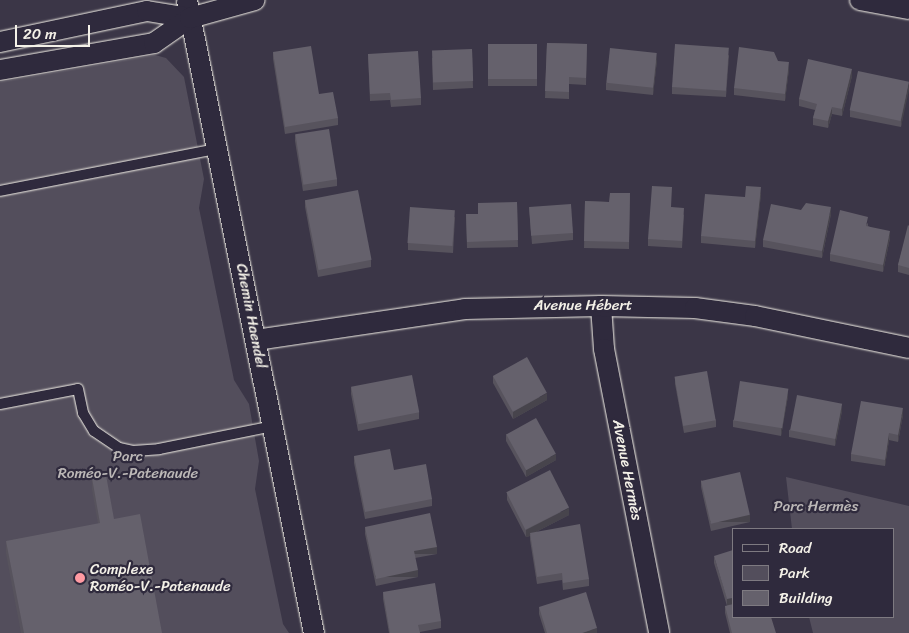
<!DOCTYPE html>
<meta charset="utf-8">
<style>
body{margin:0}
#map{position:relative;width:909px;height:633px;overflow:hidden;background:#3b3647;font-family:Sriracha,sans-serif}
div>[style]{position:absolute}
.green>*{inset:0;background:#534e5c}
.roads{filter:drop-shadow(0 0 1px #f4f1e8) drop-shadow(0 0 1px #f4f1e8)}
.service>*{height:10px;margin:-5px;padding:0 5px;transform-origin:5px;border-radius:5px;background:#2f2a3d}
.minor>*{height:20px;margin:-10px;padding:0 10px;transform-origin:10px;border-radius:10px;background:#2f2a3d}
.wall>*{inset:0;background:#57535d;transform-origin:0 0}
.shaded-wall>*{inset:0;background:#47444c;transform-origin:0 0}
.building>*{inset:0;background:#65616c;transform-origin:0 0}
.dots>*{width:14px;height:14px;translate:-50% -50%;box-sizing:border-box;border:2px solid #2f2a3d;border-radius:50%}
span{translate:-50% -50%;white-space:nowrap;text-align:center;line-height:1.15;-webkit-text-stroke:4.5px #2f2a3d;paint-order:stroke}
.street-label{font-size:15px;color:#f4f1e8}
.park-label{font-size:15px;color:#bcb8b7}
.poi-label{font-size:15px;color:#f4f1e8}
.left{translate:0 -50%;text-align:left}
.legend{position:absolute;left:732px;top:528px;width:162px;height:90px;box-sizing:border-box;background:#2f2a3d;border:1px solid #7e7a81;margin:0;padding:6px 9px;list-style:none;font-size:15px;color:#f4f1e8}
.legend li{display:flex;align-items:center;gap:10px;height:25px}
.legend b{width:25px;border:1px solid #7e7a81}
.scale{position:absolute;left:15px;top:25px;width:75px;height:22px;box-sizing:border-box;border:2px solid #f4f1e8;border-top:0;padding-left:6px;font-size:15px;line-height:18px;white-space:nowrap;color:#f4f1e8;-webkit-text-stroke:4px #2f2a3d;paint-order:stroke}
</style>
<div id="map">
<div class="green">
<i style="clip-path:polygon(155px 55px,166px 58px,184px 77px,204px 179px,199px 208px,234px 380px,249px 404px,259px 461px,255px 489px,283px 624px,289px 633px,0 633px,0 82px)"></i>
<i style="clip-path:polygon(786px 477px,909px 506px,909px 633px,813px 633px,809px 617px,893px 617px,893px 529px,792px 529px)"></i>
</div>
<div class="roads">
<div class="service">
<i style="left:0;top:191px;width:221px;rotate:-11deg"></i>
<i style="left:0;top:404px;width:79px;rotate:-10.9deg"></i>
<i style="left:78px;top:389px;width:25px;rotate:78deg"></i>
<i style="left:83px;top:413px;width:21px;rotate:59deg"></i>
<i style="left:94px;top:431px;width:30px;rotate:34deg"></i>
<i style="left:119px;top:448px;width:14px;rotate:12deg"></i>
<i style="left:133px;top:451px;width:26px;rotate:-4deg"></i>
<i style="left:159px;top:449px;width:116px;rotate:-11.4deg"></i>
</div>
<div class="minor">
<i style="left:187px;top:0;width:646px;rotate:78.66deg"></i>
<i style="left:860px;top:0;width:50px;rotate:10.4deg"></i>
<i style="left:0;top:42px;width:150px;rotate:-11.9deg"></i>
<i style="left:147px;top:11px;width:44px;rotate:9.2deg"></i>
<i style="left:0;top:70px;width:156px;rotate:-9.9deg"></i>
<i style="left:154px;top:43px;width:44px;rotate:-34.8deg"></i>
<i style="left:190px;top:18px;width:67px;rotate:-15.5deg"></i>
<i style="left:601px;top:306px;width:43px;rotate:86deg"></i>
<i style="left:604px;top:349px;width:289px;rotate:79deg"></i>
<i style="left:256px;top:340px;width:211px;rotate:-8.4deg"></i>
<i style="left:465px;top:309px;width:136px;rotate:-1.3deg"></i>
<i style="left:601px;top:306px;width:94px;rotate:1.2deg"></i>
<i style="left:695px;top:308px;width:61px;rotate:7.6deg"></i>
<i style="left:755px;top:316px;width:157px;rotate:11.7deg"></i>
</div>
</div>
<div class="wall">
<i style="clip-path:polygon(547px 43px,587px 44px,586px 85px,569px 84px,569px 99px,545px 98px)"></i>
<i style="left:488px;top:44px;width:49px;height:42px"></i>
<i style="clip-path:polygon(472px 49px,473px 88px,433px 90px,432px 58px)"></i>
<i style="clip-path:polygon(273px 52px,338px 118px,338px 125px,285px 134px,273px 59px)"></i>
<i style="clip-path:polygon(368px 54px,421px 98px,421px 105px,391px 107px,390px 100px,370px 101px)"></i>
<i style="clip-path:polygon(729px 55px,726px 97px,672px 94px,672px 87px)"></i>
<i style="clip-path:polygon(657px 60px,653px 95px,606px 90px,606px 83px)"></i>
<i style="clip-path:polygon(778px 61px,789px 69px,785px 101px,734px 95px,734px 88px)"></i>
<i style="clip-path:polygon(852px 76px,842px 116px,832px 114px,828px 128px,813px 125px,813px 118px,815px 110px,799px 106px,799px 99px)"></i>
<i style="clip-path:polygon(909px 82px,901px 127px,850px 117px,850px 110px)"></i>
<i style="clip-path:polygon(295px 134px,337px 179px,337px 186px,303px 191px,295px 141px)"></i>
<i style="clip-path:polygon(630px 193px,629px 249px,584px 248px,585px 201px,609px 202px)"></i>
<i style="clip-path:polygon(761px 194px,755px 248px,701px 243px,701px 236px,745px 197px)"></i>
<i style="clip-path:polygon(305px 200px,371px 260px,371px 267px,318px 277px,305px 207px)"></i>
<i style="clip-path:polygon(517px 202px,518px 247px,467px 248px,466px 214px,478px 214px)"></i>
<i style="clip-path:polygon(529px 207px,573px 233px,573px 240px,532px 244px)"></i>
<i style="clip-path:polygon(672px 207px,684px 215px,682px 248px,648px 246px,648px 239px)"></i>
<i style="clip-path:polygon(831px 214px,822px 258px,763px 247px,763px 240px)"></i>
<i style="clip-path:polygon(455px 217px,453px 253px,408px 250px,408px 243px)"></i>
<i style="clip-path:polygon(868px 223px,868px 226px,890px 238px,883px 272px,830px 261px,830px 254px)"></i>
<i style="clip-path:polygon(909px 226px,909px 275px,898px 272px,898px 265px)"></i>
<i style="clip-path:polygon(493px 376px,547px 400px,513px 419px,493px 383px)"></i>
<i style="clip-path:polygon(675px 377px,716px 420px,716px 427px,684px 433px,675px 384px)"></i>
<i style="clip-path:polygon(351px 387px,419px 412px,419px 419px,358px 431px,351px 394px)"></i>
<i style="clip-path:polygon(788px 396px,781px 436px,733px 427px,733px 420px)"></i>
<i style="clip-path:polygon(842px 411px,835px 446px,789px 437px,789px 430px)"></i>
<i style="clip-path:polygon(903px 415px,898px 442px,889px 440px,885px 466px,851px 461px,851px 454px)"></i>
<i style="clip-path:polygon(506px 434px,556px 460px,526px 477px,506px 441px)"></i>
<i style="clip-path:polygon(354px 456px,394px 470px,432px 499px,432px 506px,365px 519px,354px 463px)"></i>
<i style="clip-path:polygon(92px 478px,114px 519px,162px 633px,21px 633px,6px 554px,6px 541px,98px 524px,92px 490px)"></i>
<i style="clip-path:polygon(701px 480px,750px 522px,711px 531px,701px 487px)"></i>
<i style="clip-path:polygon(507px 493px,569px 515px,536px 532px,589px 579px,589px 586px,563px 590px,562px 580px,537px 584px,530px 540px,530px 536px,526px 537px,507px 500px)"></i>
<i style="clip-path:polygon(365px 527px,437px 554px,415px 558px,418px 577px,376px 586px,365px 534px)"></i>
<i style="clip-path:polygon(714px 556px,733px 617px,776px 633px,730px 633px,725px 613px,725px 606px,727px 606px,714px 563px)"></i>
<i style="clip-path:polygon(383px 592px,441px 621px,441px 628px,420px 632px,420px 633px,389px 633px,383px 599px)"></i>
<i style="clip-path:polygon(539px 607px,597px 633px,545px 633px,539px 614px)"></i>
</div>
<div class="shaded-wall">
<i style="clip-path:polygon(657px 53px,657px 60px,653px 95px,653px 88px)"></i>
<i style="clip-path:polygon(789px 62px,789px 69px,785px 101px,785px 94px)"></i>
<i style="clip-path:polygon(852px 69px,852px 76px,842px 116px,842px 109px)"></i>
<i style="clip-path:polygon(909px 83px,909px 90px,901px 127px,901px 120px)"></i>
<i style="clip-path:polygon(832px 107px,832px 114px,828px 128px,828px 121px)"></i>
<i style="clip-path:polygon(761px 187px,761px 194px,755px 248px,755px 241px)"></i>
<i style="clip-path:polygon(831px 207px,831px 214px,822px 258px,822px 251px)"></i>
<i style="clip-path:polygon(890px 231px,890px 238px,883px 272px,883px 265px)"></i>
<i style="clip-path:polygon(788px 389px,788px 396px,781px 436px,781px 429px)"></i>
<i style="clip-path:polygon(547px 393px,547px 400px,513px 419px,513px 412px)"></i>
<i style="clip-path:polygon(842px 404px,842px 411px,835px 446px,835px 439px)"></i>
<i style="clip-path:polygon(903px 408px,903px 415px,898px 442px,898px 435px)"></i>
<i style="clip-path:polygon(889px 433px,889px 440px,885px 466px,885px 460px)"></i>
<i style="clip-path:polygon(556px 454px,556px 460px,526px 477px,526px 470px)"></i>
<i style="clip-path:polygon(569px 508px,569px 515px,530px 535px,530px 533px,530px 536px,526px 537px,526px 530px)"></i>
<i style="left:750px;top:515px;width:7px;height:40px;rotate:90deg"></i>
<i style="left:437px;top:547px;width:7px;height:23px;rotate:90deg"></i>
<i style="left:418px;top:570px;width:7px;height:43px;rotate:90deg"></i>
<i style="clip-path:polygon(733px 598px,733px 604px,727px 606px,727px 599px)"></i>
<i style="clip-path:polygon(597px 628px,597px 633px,582px 633px)"></i>
</div>
<div class="building">
<i style="clip-path:polygon(547px 43px,587px 44px,586px 78px,569px 77px,569px 92px,545px 91px)"></i>
<i style="left:488px;top:44px;width:49px;height:35px"></i>
<i style="left:675px;top:44px;width:54px;height:43px;rotate:4deg"></i>
<i style="clip-path:polygon(311px 46px,319px 94px,333px 92px,338px 118px,285px 127px,273px 52px)"></i>
<i style="clip-path:polygon(739px 47px,774px 52px,778px 61px,789px 62px,785px 94px,734px 88px)"></i>
<i style="left:610px;top:48px;width:47px;height:35px;rotate:6deg"></i>
<i style="left:472px;top:49px;width:32px;height:40px;rotate:88deg"></i>
<i style="clip-path:polygon(418px 51px,421px 98px,391px 100px,390px 93px,370px 94px,368px 54px)"></i>
<i style="clip-path:polygon(808px 59px,852px 69px,842px 109px,832px 107px,828px 121px,813px 118px,817px 104px,799px 99px)"></i>
<i style="left:858px;top:71px;width:52px;height:40px;rotate:12deg"></i>
<i style="left:329px;top:129px;width:51px;height:34px;rotate:81deg"></i>
<i style="clip-path:polygon(652px 186px,672px 187px,671px 207px,684px 208px,682px 241px,648px 239px)"></i>
<i style="clip-path:polygon(746px 186px,761px 187px,755px 241px,701px 236px,705px 194px,745px 197px)"></i>
<i style="left:358px;top:190px;width:71px;height:54px;rotate:79deg"></i>
<i style="clip-path:polygon(610px 193px,630px 193px,629px 242px,584px 241px,585px 201px,609px 202px)"></i>
<i style="clip-path:polygon(517px 202px,518px 240px,467px 242px,466px 214px,478px 214px,478px 203px)"></i>
<i style="clip-path:polygon(806px 203px,831px 207px,822px 251px,763px 240px,771px 204px,801px 210px)"></i>
<i style="left:571px;top:204px;width:29px;height:42px;rotate:86deg"></i>
<i style="left:410px;top:207px;width:45px;height:36px;rotate:4deg"></i>
<i style="clip-path:polygon(840px 210px,868px 217px,866px 226px,890px 231px,883px 265px,830px 254px)"></i>
<i style="clip-path:polygon(908px 225px,909px 226px,909px 268px,898px 265px)"></i>
<i style="left:527px;top:357px;width:41px;height:39px;rotate:61deg"></i>
<i style="left:707px;top:371px;width:50px;height:33px;rotate:80deg"></i>
<i style="left:412px;top:375px;width:38px;height:62px;rotate:79deg"></i>
<i style="left:740px;top:381px;width:49px;height:40px;rotate:9deg"></i>
<i style="left:797px;top:395px;width:46px;height:36px;rotate:11deg"></i>
<i style="clip-path:polygon(861px 401px,903px 408px,898px 435px,889px 433px,885px 460px,851px 454px)"></i>
<i style="left:536px;top:418px;width:41px;height:34px;rotate:61deg"></i>
<i style="clip-path:polygon(390px 449px,394px 470px,426px 464px,432px 499px,365px 512px,354px 456px)"></i>
<i style="left:550px;top:470px;width:42px;height:49px;rotate:63deg"></i>
<i style="left:740px;top:472px;width:44px;height:40px;rotate:77deg"></i>
<i style="clip-path:polygon(106px 475px,114px 519px,140px 514px,162px 633px,24px 633px,6px 541px,100px 523px,92px 478px)"></i>
<i style="clip-path:polygon(430px 513px,437px 547px,414px 551px,418px 570px,376px 579px,365px 527px)"></i>
<i style="clip-path:polygon(580px 524px,589px 579px,563px 583px,562px 573px,537px 577px,530px 533px)"></i>
<i style="clip-path:polygon(733px 550px,733px 598px,727px 599px,714px 556px)"></i>
<i style="clip-path:polygon(435px 583px,441px 621px,418px 625px,420px 633px,390px 633px,383px 592px)"></i>
<i style="clip-path:polygon(586px 592px,597px 628px,582px 633px,547px 633px,539px 607px)"></i>
<i style="clip-path:polygon(733px 604px,733px 617px,771px 617px,776px 633px,732px 633px,725px 606px)"></i>
</div>
<div class="dots">
<i style="left:80px;top:578px;background:#ff9aa2"></i>
</div>
<div class="street-label">
<span style="left:583px;top:306px">Avenue Hébert</span>
<span style="left:251px;top:316px;rotate:79deg">Chemin Haendel</span>
<span style="left:627px;top:470px;rotate:79deg">Avenue Hermès</span>
</div>
<div class="park-label">
<span style="left:128px;top:465px">Parc<br>Roméo-V.-Patenaude</span>
<span style="left:816px;top:507px">Parc Hermès</span>
</div>
<div class="poi-label">
<span class="left" style="left:90px;top:578px">Complexe<br>Roméo-V.-Patenaude</span>
</div>
<ul class="legend">
<li><b style="height:6px;background:#2f2a3d"></b>Road</li>
<li><b style="height:14px;background:#534e5c"></b>Park</li>
<li><b style="height:14px;background:#65616c"></b>Building</li>
</ul>
<div class="scale">20 m</div>
</div>
